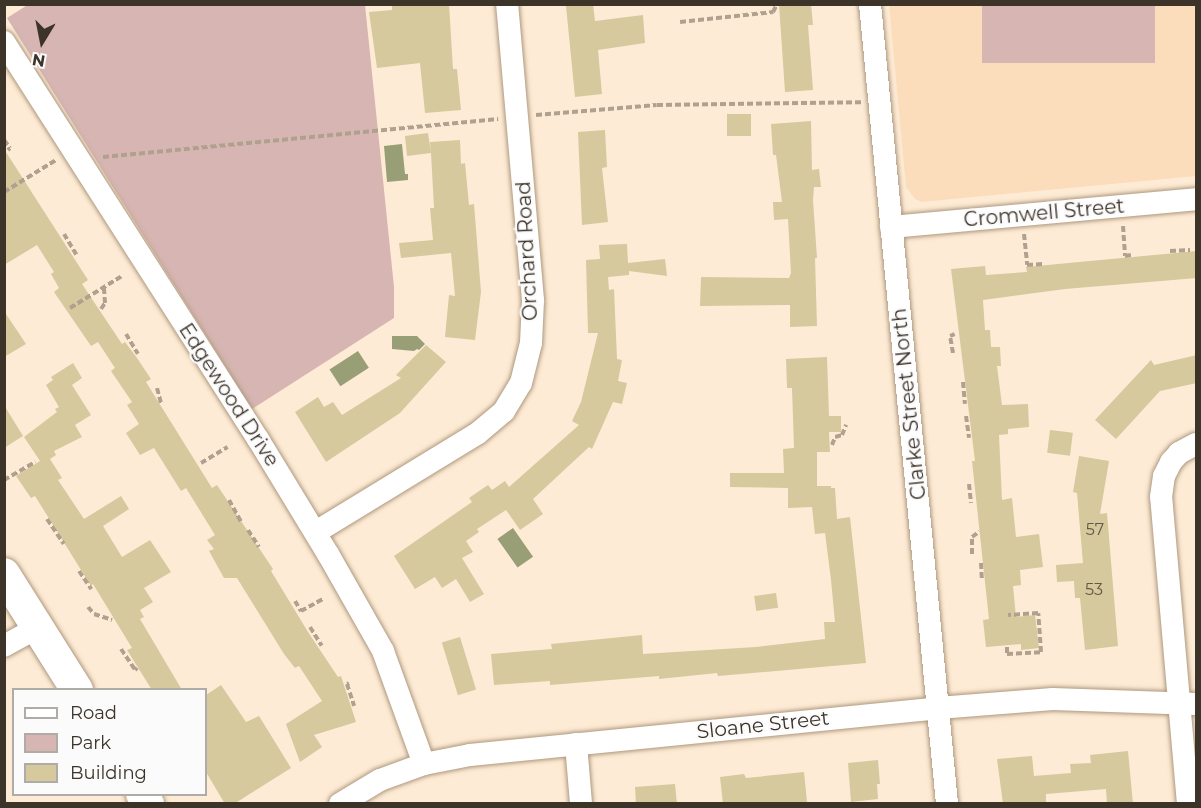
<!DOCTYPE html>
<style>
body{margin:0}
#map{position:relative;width:1201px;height:808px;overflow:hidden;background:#feebd5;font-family:Montserrat,sans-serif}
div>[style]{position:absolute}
.built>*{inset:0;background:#fbddbc}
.green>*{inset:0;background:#d6b5b2;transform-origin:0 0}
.water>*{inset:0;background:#989f76;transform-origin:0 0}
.building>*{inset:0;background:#d5c99d;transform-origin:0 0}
.path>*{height:4px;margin-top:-2px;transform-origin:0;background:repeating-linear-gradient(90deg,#b0a18f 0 6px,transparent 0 9px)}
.roads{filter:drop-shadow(0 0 2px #ae987e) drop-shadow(0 0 2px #ae987e)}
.street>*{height:22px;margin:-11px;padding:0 11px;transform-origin:11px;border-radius:11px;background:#fff}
.secondary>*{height:32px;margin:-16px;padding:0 16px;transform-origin:16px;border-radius:16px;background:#fff}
span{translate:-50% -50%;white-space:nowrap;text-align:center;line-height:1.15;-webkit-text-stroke:4.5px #fbfbfb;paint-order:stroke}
.number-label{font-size:16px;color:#625846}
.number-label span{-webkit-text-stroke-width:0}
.street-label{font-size:20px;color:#3c3329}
.frame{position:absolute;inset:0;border:6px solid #3c3329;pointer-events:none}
.legend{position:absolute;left:12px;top:688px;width:195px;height:108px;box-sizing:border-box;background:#fbfbfb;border:2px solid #afaba7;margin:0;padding:8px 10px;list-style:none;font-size:18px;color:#3c3329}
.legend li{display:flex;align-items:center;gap:12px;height:30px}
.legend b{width:30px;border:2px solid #afaba7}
.north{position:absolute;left:12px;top:12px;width:60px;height:60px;-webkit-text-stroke:4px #fbfbfb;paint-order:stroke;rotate:190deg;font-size:16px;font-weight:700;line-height:24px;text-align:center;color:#3c3329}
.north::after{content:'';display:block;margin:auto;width:21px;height:27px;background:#3c3329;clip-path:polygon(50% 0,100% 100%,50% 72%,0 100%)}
</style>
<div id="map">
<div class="built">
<i style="clip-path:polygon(889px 5px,1196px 5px,1196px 176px,921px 202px,915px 199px,906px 187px)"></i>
</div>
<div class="green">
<i style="clip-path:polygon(29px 4px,365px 5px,394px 287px,394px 318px,252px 409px,7px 18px)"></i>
<i style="left:982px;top:5px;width:173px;height:58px"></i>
</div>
<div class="water">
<i style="clip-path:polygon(402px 144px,405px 174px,408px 174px,408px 180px,387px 182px,384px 146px)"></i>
<i style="clip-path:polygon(392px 336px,417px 336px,425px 344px,419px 350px,417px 349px,414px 351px,392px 349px)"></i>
<i style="left:358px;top:351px;width:20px;height:34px;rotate:57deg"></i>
<i style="left:513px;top:528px;width:35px;height:19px;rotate:55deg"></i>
</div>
<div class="building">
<i style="clip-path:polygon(392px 4px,449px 4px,453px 69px,457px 69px,461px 110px,425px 113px,420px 63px,377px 68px,369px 12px,392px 10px)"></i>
<i style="clip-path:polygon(593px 4px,595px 21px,643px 15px,645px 43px,598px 50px,602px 94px,575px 97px,566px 6px)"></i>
<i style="clip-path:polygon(779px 4px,811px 4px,813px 25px,808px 25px,813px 90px,785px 92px)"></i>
<i style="left:727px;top:114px;width:24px;height:22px"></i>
<i style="clip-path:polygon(811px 121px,812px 170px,819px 169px,821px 187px,814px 187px,813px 200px,817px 258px,815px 258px,817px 326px,790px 327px,790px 305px,700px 306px,701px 277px,789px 278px,791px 273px,788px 219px,774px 220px,773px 202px,782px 202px,776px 155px,773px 155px,771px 124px)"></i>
<i style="clip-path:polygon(605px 130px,607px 167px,602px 168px,608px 222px,582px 225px,578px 132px)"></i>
<i style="clip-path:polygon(428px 133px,431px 153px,430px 142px,460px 140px,461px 164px,465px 163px,469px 205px,474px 204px,481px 292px,475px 340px,445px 337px,449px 295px,455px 296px,451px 253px,401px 258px,399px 243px,433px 240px,430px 208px,434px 208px,431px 153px,407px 156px,405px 136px)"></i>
<i style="clip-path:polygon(4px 149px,88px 280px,82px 284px,122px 344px,125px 342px,137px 358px,151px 379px,146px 382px,212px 488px,217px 485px,273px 569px,271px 571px,308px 632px,338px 677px,341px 676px,356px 722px,314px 735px,322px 747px,300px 762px,286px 724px,322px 701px,299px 666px,295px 668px,284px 654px,237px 578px,224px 578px,209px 551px,214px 549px,207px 540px,215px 535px,186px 488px,181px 491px,154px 448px,140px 455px,126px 433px,139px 424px,127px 405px,132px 402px,111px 371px,115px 368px,98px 342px,91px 346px,54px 292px,59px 288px,51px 274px,54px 272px,37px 245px,4px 265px)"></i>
<i style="clip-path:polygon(627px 244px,628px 263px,665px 259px,667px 276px,629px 271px,629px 275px,608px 277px,609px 290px,614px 289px,617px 359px,622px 360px,618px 381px,627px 383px,622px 404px,613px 402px,592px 449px,589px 447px,533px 499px,543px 514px,520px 530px,506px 510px,477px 529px,479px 532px,466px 541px,473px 552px,462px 558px,484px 594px,470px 602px,456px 579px,442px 588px,435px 577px,415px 589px,394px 556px,472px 502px,469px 498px,488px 485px,492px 490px,505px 481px,509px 487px,579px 425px,572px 421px,581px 402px,598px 333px,588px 333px,586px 260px,600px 259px,599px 245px)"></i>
<i style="clip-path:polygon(1197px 251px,1197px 278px,1065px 289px,983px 300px,985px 330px,990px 330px,991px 347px,1000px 347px,1001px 366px,997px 366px,1002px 405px,1028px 404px,1029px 427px,1008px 429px,1008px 434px,999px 435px,1002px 500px,1012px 498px,1016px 537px,1039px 534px,1043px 567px,1020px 570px,1021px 585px,1013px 586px,1016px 617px,1035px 615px,1039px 648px,1021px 650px,1021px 644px,986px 647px,983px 620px,989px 619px,972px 461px,975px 461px,951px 269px,985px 266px,986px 275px,1027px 272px,1026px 267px)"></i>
<i style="clip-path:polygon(4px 311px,26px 344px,4px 357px)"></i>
<i style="clip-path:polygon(426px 345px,446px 362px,400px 413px,326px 462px,295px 412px,318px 397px,324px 407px,333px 402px,342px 415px,401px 378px,396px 375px)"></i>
<i style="clip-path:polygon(1197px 355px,1197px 383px,1160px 391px,1116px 439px,1095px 420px,1151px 360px,1154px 365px)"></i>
<i style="clip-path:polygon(827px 357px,829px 416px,841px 416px,841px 432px,829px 432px,830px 452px,817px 452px,817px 486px,831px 486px,831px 488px,835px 488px,837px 519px,850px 517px,866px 663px,718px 676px,717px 673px,659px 679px,659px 676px,550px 685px,550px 681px,494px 685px,491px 654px,552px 649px,551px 644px,642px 635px,643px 654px,756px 647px,825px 639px,824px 622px,835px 622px,831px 580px,825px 533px,815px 534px,812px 507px,788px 508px,788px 488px,730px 487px,730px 473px,784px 473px,783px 449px,794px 448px,792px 388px,787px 388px,786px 359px)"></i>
<i style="clip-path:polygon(73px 363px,82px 378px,72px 385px,91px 415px,75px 425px,82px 437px,54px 451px,56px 455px,50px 459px,62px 478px,58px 480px,84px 519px,121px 496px,129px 509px,103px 526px,122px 557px,150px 540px,171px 572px,144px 588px,153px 602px,140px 610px,144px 617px,140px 619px,182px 690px,152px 690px,127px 650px,132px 648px,93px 584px,91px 586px,35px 496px,31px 498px,16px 476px,40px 461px,24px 437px,57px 412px,55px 409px,59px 407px,46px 385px,53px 380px,51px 377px)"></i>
<i style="clip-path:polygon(4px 405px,23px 436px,4px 448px)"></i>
<i style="left:1050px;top:430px;width:23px;height:23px;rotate:7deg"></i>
<i style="clip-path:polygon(1079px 456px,1109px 461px,1100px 514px,1107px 513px,1118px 646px,1085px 650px,1080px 598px,1075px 598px,1074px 581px,1057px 582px,1056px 565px,1083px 563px,1077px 493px,1073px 492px)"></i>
<i style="left:776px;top:593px;width:15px;height:22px;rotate:82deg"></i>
<i style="left:460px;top:637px;width:55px;height:19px;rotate:73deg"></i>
<i style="clip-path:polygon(221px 685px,246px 722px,259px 716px,291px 768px,234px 804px,225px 804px,206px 772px,206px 695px)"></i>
<i style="clip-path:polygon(1128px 751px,1133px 804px,1107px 804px,1106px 789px,1046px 794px,1046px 804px,1003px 804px,997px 759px,1032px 756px,1034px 776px,1071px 773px,1070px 764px,1091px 763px,1090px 755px)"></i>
<i style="clip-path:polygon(878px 760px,880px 784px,877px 784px,878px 799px,851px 802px,848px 763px)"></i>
<i style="clip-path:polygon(804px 772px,807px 802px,723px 804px,720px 777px,744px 774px,746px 778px)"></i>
<i style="clip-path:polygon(675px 784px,677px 804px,636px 804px,635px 787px)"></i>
</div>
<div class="path">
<i style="left:680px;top:22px;width:94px;rotate:-6.1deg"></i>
<i style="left:773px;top:12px;width:9px;rotate:-63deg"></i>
<i style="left:536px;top:115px;width:121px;rotate:-4.7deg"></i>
<i style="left:657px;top:105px;width:204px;rotate:-0.8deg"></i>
<i style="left:4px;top:140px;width:10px;rotate:53deg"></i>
<i style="left:10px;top:148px;width:3px;rotate:135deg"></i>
<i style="left:103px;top:157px;width:397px;rotate:-5.5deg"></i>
<i style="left:4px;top:192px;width:61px;rotate:-31.6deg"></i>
<i style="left:1123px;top:226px;width:30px;rotate:86deg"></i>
<i style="left:1125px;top:256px;width:6px;rotate:-9deg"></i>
<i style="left:64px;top:234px;width:26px;rotate:59deg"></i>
<i style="left:1024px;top:234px;width:31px;rotate:84deg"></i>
<i style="left:1027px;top:265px;width:16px;rotate:-4deg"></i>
<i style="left:1170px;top:251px;width:20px;rotate:-3deg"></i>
<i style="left:70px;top:308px;width:61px;rotate:-31.6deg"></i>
<i style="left:101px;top:309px;width:7px;rotate:-56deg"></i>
<i style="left:105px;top:303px;width:15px;rotate:-94deg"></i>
<i style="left:126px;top:334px;width:23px;rotate:59deg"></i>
<i style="left:953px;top:353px;width:17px;rotate:-100deg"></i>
<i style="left:950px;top:336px;width:5px;rotate:-22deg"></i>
<i style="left:963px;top:382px;width:22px;rotate:85deg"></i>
<i style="left:157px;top:388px;width:16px;rotate:75deg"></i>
<i style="left:966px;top:416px;width:22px;rotate:82deg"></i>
<i style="left:832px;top:445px;width:9px;rotate:-69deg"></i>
<i style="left:835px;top:437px;width:7px;rotate:-16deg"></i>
<i style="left:842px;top:435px;width:11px;rotate:-68deg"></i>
<i style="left:201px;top:463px;width:31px;rotate:-31deg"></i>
<i style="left:4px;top:480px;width:36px;rotate:-30deg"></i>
<i style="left:969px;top:484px;width:19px;rotate:84deg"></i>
<i style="left:229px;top:500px;width:26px;rotate:61deg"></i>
<i style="left:47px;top:519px;width:30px;rotate:56deg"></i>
<i style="left:248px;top:530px;width:20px;rotate:57deg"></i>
<i style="left:972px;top:554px;width:17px;rotate:-90deg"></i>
<i style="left:972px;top:537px;width:9px;rotate:-36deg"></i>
<i style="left:981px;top:563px;width:17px;rotate:87deg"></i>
<i style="left:79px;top:571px;width:22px;rotate:56deg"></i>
<i style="left:295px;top:601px;width:12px;rotate:59deg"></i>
<i style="left:301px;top:611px;width:25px;rotate:-29deg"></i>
<i style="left:88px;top:607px;width:9px;rotate:49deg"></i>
<i style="left:94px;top:614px;width:19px;rotate:18deg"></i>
<i style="left:310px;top:627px;width:22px;rotate:58deg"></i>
<i style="left:1007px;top:647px;width:7px;rotate:90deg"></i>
<i style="left:1007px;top:654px;width:34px;rotate:-3deg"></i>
<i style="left:1041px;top:652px;width:39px;rotate:-94deg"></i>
<i style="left:1038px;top:613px;width:30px;rotate:176deg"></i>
<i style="left:121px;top:649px;width:25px;rotate:56deg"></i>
<i style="left:135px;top:670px;width:3px;rotate:-45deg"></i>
<i style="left:349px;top:683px;width:2px;rotate:153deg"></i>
<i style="left:347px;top:684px;width:23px;rotate:72deg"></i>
</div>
<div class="roads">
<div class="street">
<i style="left:870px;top:4px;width:804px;rotate:84.5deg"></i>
<i style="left:4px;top:42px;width:471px;rotate:57.4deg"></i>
<i style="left:258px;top:439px;width:135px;rotate:58.7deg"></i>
<i style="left:328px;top:554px;width:112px;rotate:60.4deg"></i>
<i style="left:383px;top:651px;width:120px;rotate:70.1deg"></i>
<i style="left:891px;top:227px;width:306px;rotate:-5.2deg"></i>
<i style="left:316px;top:532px;width:190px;rotate:-31.4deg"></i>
<i style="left:478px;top:433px;width:34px;rotate:-40deg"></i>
<i style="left:504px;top:411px;width:33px;rotate:-59deg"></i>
<i style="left:521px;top:383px;width:41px;rotate:-76deg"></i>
<i style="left:531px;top:343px;width:43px;rotate:-87.3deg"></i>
<i style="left:533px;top:300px;width:297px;rotate:-95deg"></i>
<i style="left:4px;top:646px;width:39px;rotate:-29deg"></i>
<i style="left:576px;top:744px;width:60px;rotate:85.2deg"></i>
<i style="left:340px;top:804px;width:47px;rotate:-31deg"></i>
<i style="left:380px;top:780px;width:47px;rotate:-20deg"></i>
<i style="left:424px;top:764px;width:47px;rotate:-11.1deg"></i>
<i style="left:470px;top:755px;width:470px;rotate:-5.7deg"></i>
<i style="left:938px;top:708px;width:115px;rotate:-4.5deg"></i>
<i style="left:1053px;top:699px;width:143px;rotate:2deg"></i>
<i style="left:1188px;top:804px;width:308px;rotate:-95deg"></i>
<i style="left:1161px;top:497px;width:21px;rotate:-82deg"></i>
<i style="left:1164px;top:476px;width:16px;rotate:-63deg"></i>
<i style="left:1171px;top:462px;width:12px;rotate:-48deg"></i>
<i style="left:1179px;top:453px;width:19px;rotate:-28deg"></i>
</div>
<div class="secondary">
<i style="left:4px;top:574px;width:137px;rotate:57.8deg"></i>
<i style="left:142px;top:794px;width:12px;rotate:59deg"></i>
</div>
</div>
<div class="number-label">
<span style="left:1095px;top:530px">57</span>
<span style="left:1094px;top:590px">53</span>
</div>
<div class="street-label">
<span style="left:1044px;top:213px;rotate:-5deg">Cromwell Street</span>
<span style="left:527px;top:251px;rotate:-93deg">Orchard Road</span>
<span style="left:229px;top:395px;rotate:57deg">Edgewood Drive</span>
<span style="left:909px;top:404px;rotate:-96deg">Clarke Street North</span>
<span style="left:763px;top:725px;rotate:-6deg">Sloane Street</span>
</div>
<div class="frame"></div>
<ul class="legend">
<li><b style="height:8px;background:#fff"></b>Road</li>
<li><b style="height:16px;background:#d6b5b2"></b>Park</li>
<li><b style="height:16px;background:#d5c99d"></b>Building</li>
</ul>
<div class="north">N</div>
</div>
